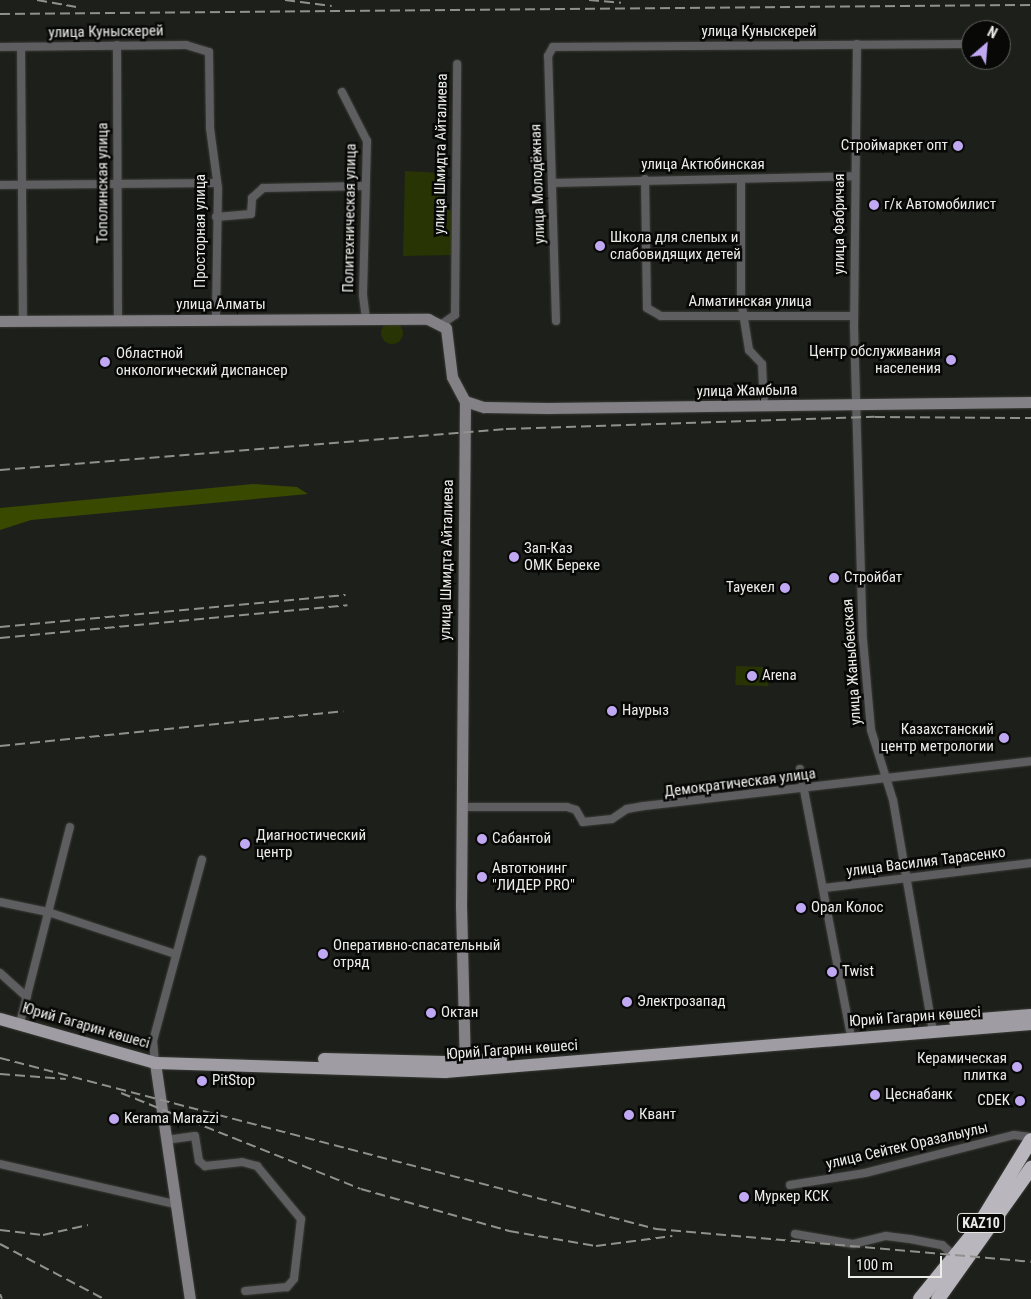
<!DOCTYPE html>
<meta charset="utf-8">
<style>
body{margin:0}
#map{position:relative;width:1031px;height:1299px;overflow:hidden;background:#1d1f1a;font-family:"Roboto Condensed",sans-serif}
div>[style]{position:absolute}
.green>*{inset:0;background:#283403;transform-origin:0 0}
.round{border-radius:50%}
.forest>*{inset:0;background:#394900}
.roads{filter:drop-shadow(0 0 1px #3a3c37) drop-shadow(0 0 1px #3a3c37)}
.street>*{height:8px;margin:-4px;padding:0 4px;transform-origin:4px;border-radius:4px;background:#5e5d60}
.secondary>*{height:11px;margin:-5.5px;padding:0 5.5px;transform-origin:5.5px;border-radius:5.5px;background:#838186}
.primary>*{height:12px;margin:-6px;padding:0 6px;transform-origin:6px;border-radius:6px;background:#9f9da3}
.highway>*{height:14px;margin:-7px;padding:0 7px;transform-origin:7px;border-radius:7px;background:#b9b6be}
.rail>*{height:2px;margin-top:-1px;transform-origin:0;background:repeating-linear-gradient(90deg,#90918d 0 10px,transparent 0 15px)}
.dots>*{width:14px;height:14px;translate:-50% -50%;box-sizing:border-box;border:2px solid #080907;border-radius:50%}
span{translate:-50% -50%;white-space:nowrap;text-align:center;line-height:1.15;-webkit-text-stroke:5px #080907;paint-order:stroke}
.shield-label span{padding:1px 4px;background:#080907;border:1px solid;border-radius:4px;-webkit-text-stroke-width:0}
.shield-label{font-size:14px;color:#ecede9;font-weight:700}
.street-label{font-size:15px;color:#ecede9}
.poi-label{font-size:15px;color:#ecede9}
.right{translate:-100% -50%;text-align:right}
.left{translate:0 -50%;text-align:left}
.north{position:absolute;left:961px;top:20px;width:50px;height:50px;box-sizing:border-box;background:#080907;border:1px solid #636461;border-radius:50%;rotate:27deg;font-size:14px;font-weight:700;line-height:20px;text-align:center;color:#ecede9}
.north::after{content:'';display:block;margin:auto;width:18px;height:22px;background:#c1a8f3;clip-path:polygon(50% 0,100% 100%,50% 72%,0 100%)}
.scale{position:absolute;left:848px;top:1256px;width:94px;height:22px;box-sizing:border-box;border:2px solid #ecede9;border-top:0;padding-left:6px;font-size:15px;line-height:18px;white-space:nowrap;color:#ecede9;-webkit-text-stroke:4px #080907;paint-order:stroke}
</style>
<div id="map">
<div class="green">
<i style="clip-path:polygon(405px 171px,442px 173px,442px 207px,451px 210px,451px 255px,403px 256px)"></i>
<i class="round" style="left:381px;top:322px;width:22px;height:22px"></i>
<i style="left:736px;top:666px;width:33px;height:19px;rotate:2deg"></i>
</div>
<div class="forest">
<i style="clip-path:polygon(253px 484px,297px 487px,308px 494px,31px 520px,0 530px,0 508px)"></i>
</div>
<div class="roads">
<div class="street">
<i style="left:857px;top:44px;width:282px;rotate:90.6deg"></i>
<i style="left:854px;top:326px;width:314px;rotate:88.4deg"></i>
<i style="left:863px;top:640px;width:90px;rotate:84.9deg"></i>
<i style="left:871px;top:730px;width:73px;rotate:72.6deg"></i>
<i style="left:893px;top:800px;width:234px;rotate:80.2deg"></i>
<i style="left:117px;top:45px;width:276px;rotate:89.8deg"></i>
<i style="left:0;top:47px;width:186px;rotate:-0.6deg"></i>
<i style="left:186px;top:45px;width:24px;rotate:17deg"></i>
<i style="left:209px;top:52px;width:76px;rotate:89.2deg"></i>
<i style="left:210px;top:128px;width:61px;rotate:82.4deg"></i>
<i style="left:218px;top:188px;width:132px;rotate:90.9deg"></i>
<i style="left:21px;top:47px;width:274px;rotate:89.6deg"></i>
<i style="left:342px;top:92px;width:55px;rotate:63deg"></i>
<i style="left:367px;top:141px;width:154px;rotate:91.5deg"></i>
<i style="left:363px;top:295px;width:24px;rotate:83deg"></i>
<i style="left:645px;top:179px;width:129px;rotate:89.1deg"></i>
<i style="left:647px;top:308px;width:16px;rotate:30deg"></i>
<i style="left:661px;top:316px;width:193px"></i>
<i style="left:741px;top:179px;width:121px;rotate:90deg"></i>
<i style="left:741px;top:300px;width:51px;rotate:80.9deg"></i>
<i style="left:749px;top:350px;width:19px;rotate:47deg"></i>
<i style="left:762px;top:364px;width:42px;rotate:87.3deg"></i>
<i style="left:552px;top:183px;width:302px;rotate:-1.3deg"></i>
<i style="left:0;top:185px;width:217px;rotate:-0.5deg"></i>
<i style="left:216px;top:217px;width:35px;rotate:-5deg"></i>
<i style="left:251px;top:214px;width:16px;rotate:-86deg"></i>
<i style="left:252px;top:198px;width:15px;rotate:-42deg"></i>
<i style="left:263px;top:188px;width:101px;rotate:-1.1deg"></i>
<i style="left:556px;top:321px;width:265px;rotate:-91.7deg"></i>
<i style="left:548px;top:56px;width:10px;rotate:-61deg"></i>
<i style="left:553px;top:47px;width:412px;rotate:-0.4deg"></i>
<i style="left:442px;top:324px;width:16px;rotate:-35deg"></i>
<i style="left:455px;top:315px;width:251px;rotate:-89.5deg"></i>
<i style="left:800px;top:769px;width:266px;rotate:79.2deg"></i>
<i style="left:461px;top:807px;width:106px"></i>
<i style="left:567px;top:807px;width:9px;rotate:18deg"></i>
<i style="left:576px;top:810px;width:14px;rotate:60deg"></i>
<i style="left:583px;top:822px;width:29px;rotate:-6deg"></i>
<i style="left:612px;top:819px;width:18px;rotate:-34deg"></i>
<i style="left:627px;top:809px;width:17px;rotate:-10deg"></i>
<i style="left:644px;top:806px;width:390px;rotate:-6.6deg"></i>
<i style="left:824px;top:888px;width:209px;rotate:-6.9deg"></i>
<i style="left:0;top:902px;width:49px;rotate:11.8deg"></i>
<i style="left:48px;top:912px;width:134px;rotate:18.3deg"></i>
<i style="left:0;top:973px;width:36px;rotate:42deg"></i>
<i style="left:21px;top:1019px;width:198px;rotate:-75.7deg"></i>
<i style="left:155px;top:1063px;width:22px;rotate:-95deg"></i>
<i style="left:153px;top:1041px;width:188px;rotate:-74.9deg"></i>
<i style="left:166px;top:1140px;width:29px;rotate:-8deg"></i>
<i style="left:195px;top:1136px;width:25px;rotate:81deg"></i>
<i style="left:199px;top:1161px;width:8px;rotate:40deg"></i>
<i style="left:205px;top:1166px;width:37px;rotate:-6deg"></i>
<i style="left:242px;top:1162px;width:16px;rotate:15deg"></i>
<i style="left:257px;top:1166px;width:69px;rotate:50.3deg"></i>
<i style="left:301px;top:1219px;width:60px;rotate:96.7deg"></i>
<i style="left:294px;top:1279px;width:11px;rotate:131deg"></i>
<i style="left:287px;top:1287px;width:42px;rotate:174.6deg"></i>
<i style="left:0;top:1164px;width:179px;rotate:12.9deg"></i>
<i style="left:790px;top:1185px;width:76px;rotate:-9.1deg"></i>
<i style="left:865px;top:1173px;width:154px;rotate:-14.3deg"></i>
<i style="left:1014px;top:1135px;width:17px;rotate:7deg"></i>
<i style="left:795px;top:1234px;width:59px;rotate:9.8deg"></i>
<i style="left:853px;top:1244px;width:34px;rotate:-14deg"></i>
<i style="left:886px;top:1236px;width:24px;rotate:7deg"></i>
<i style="left:910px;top:1239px;width:33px;rotate:11deg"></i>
<i style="left:942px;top:1245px;width:18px;rotate:41deg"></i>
</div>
<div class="secondary">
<i style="left:0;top:321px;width:428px;rotate:-0.3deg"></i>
<i style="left:428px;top:319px;width:20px;rotate:27deg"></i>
<i style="left:446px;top:328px;width:49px;rotate:83deg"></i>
<i style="left:452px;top:377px;width:27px;rotate:62deg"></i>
<i style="left:465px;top:401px;width:504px;rotate:90.45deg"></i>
<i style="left:461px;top:905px;width:165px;rotate:88.6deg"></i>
<i style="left:465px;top:401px;width:20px;rotate:18deg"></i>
<i style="left:484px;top:407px;width:63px;rotate:0.9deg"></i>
<i style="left:547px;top:408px;width:484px;rotate:-0.7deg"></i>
<i style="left:155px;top:1063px;width:239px;rotate:81.6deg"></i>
</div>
<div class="primary">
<i style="left:0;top:1019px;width:161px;rotate:15.8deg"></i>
<i style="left:155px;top:1063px;width:290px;rotate:1.8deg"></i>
<i style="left:445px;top:1072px;width:588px;rotate:-4.68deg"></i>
<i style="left:955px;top:1021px;width:76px;rotate:-4.5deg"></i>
<i style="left:324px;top:1059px;width:121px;rotate:1.4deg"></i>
<i style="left:445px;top:1062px;width:56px;rotate:-3.1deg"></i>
</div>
<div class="highway">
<i style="left:920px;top:1299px;width:89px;rotate:-50.9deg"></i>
<i style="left:976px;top:1230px;width:105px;rotate:-58.6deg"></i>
<i style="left:938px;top:1299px;width:161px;rotate:-54.6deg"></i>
</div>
</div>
<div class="rail">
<i style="left:37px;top:0;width:40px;rotate:10deg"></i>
<i style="left:285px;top:0;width:47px;rotate:7.3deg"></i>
<i style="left:589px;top:0;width:32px;rotate:5deg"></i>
<i style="left:0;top:14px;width:1031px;rotate:-0.5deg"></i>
<i style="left:0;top:470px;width:508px;rotate:-4.63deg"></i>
<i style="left:506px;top:429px;width:369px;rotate:-1.9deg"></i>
<i style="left:875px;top:417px;width:156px;rotate:0.4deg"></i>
<i style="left:0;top:627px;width:347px;rotate:-5.3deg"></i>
<i style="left:0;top:638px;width:349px;rotate:-5.4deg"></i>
<i style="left:0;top:746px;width:345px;rotate:-5.8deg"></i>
<i style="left:0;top:1058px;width:678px;rotate:14.61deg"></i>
<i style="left:656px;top:1229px;width:376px;rotate:5deg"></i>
<i style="left:0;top:1074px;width:66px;rotate:4.3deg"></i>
<i style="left:121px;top:1093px;width:258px;rotate:21.8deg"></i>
<i style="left:361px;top:1189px;width:154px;rotate:15.8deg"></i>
<i style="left:509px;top:1231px;width:88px;rotate:9.8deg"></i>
<i style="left:596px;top:1246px;width:77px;rotate:-7.5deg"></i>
<i style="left:0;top:1230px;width:43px;rotate:6.6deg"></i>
<i style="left:43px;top:1235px;width:46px;rotate:-12.5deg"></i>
<i style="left:0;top:1244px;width:118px;rotate:27.9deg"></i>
<i style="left:0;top:1294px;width:5px;rotate:68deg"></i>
</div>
<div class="dots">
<i style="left:958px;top:146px;background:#c1a8f3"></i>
<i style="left:874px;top:205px;background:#c1a8f3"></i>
<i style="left:600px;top:246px;background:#c1a8f3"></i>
<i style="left:951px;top:360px;background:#c1a8f3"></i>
<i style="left:105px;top:362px;background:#c1a8f3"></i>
<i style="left:514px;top:557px;background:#c1a8f3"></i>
<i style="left:834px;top:578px;background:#c1a8f3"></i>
<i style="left:785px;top:588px;background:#c1a8f3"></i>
<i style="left:752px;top:676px;background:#c1a8f3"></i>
<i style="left:612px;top:711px;background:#c1a8f3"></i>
<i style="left:1004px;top:738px;background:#c1a8f3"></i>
<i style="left:482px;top:839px;background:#c1a8f3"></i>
<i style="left:245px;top:844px;background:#c1a8f3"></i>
<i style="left:482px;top:877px;background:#c1a8f3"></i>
<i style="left:801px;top:908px;background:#c1a8f3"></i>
<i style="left:323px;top:954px;background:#c1a8f3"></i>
<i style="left:832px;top:972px;background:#c1a8f3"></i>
<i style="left:627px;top:1002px;background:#c1a8f3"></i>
<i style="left:431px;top:1013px;background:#c1a8f3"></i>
<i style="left:1017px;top:1067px;background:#c1a8f3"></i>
<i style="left:202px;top:1081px;background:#c1a8f3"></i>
<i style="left:875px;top:1095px;background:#c1a8f3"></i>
<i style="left:1020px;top:1101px;background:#c1a8f3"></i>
<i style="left:629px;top:1115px;background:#c1a8f3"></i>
<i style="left:114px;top:1119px;background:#c1a8f3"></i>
<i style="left:744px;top:1197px;background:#c1a8f3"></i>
</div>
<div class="shield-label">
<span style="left:981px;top:1223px">KAZ10</span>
</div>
<div class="street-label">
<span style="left:106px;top:32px;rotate:-1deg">улица Куныскерей</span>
<span style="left:759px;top:32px">улица Куныскерей</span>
<span style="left:441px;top:154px;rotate:-89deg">улица Шмидта Айталиева</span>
<span style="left:703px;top:165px">улица Актюбинская</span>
<span style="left:103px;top:183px;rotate:-90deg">Тополинская улица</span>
<span style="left:538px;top:184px;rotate:-92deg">улица Молодёжная</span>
<span style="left:350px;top:218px;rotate:-89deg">Политехническая улица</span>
<span style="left:840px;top:224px;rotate:-90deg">улица Фабричая</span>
<span style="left:201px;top:231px;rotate:-90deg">Просторная улица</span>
<span style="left:750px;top:302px">Алматинская улица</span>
<span style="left:221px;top:305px">улица Алматы</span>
<span style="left:747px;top:391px;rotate:-1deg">улица Жамбыла</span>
<span style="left:447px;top:560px;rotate:-89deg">улица Шмидта Айталиева</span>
<span style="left:852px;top:662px;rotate:-94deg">улица Жаныбекская</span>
<span style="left:740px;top:783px;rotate:-7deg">Демократическая улица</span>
<span style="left:926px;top:862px;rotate:-7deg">улица Василия Тарасенко</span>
<span style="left:915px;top:1017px;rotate:-4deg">Юрий Гагарин көшесі</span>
<span style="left:86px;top:1026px;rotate:16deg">Юрий Гагарин көшесі</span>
<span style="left:512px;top:1050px;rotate:-4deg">Юрий Гагарин көшесі</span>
<span style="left:907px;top:1146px;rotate:-13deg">улица Сейтек Оразалыулы</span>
</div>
<div class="poi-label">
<span class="right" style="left:948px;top:146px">Строймаркет опт</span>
<span class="left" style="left:884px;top:205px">г/к Автомобилист</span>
<span class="left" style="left:610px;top:246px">Школа для слепых и<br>слабовидящих детей</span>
<span class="right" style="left:941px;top:360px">Центр обслуживания<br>наcеления</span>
<span class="left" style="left:116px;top:362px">Областной<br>онкологический диспансер</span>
<span class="left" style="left:524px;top:557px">Зап-Каз<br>ОМК Береке</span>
<span class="left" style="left:844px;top:578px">Стройбат</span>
<span class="right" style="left:775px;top:588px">Тауекел</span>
<span class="left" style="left:762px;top:676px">Arena</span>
<span class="left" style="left:622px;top:711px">Наурыз</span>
<span class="right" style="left:994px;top:738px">Казахстанский<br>центр метрологии</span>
<span class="left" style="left:256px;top:844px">Диагностический<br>центр</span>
<span class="left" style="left:492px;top:839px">Сабантой</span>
<span class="left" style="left:492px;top:877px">Автотюнинг<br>"ЛИДЕР PRO"</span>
<span class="left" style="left:811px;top:908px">Орал Колос</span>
<span class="left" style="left:333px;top:954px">Оперативно-спасательный<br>отряд</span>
<span class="left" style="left:842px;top:972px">Twist</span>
<span class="left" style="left:637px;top:1002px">Электрозапад</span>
<span class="left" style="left:441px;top:1013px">Октан</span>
<span class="right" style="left:1007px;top:1067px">Керамическая<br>плитка</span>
<span class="left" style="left:212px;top:1081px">PitStop</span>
<span class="left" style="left:885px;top:1095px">Цеснабанк</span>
<span class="right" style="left:1010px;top:1101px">CDEK</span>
<span class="left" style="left:639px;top:1115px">Квант</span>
<span class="left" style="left:124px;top:1119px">Kerama Marazzi</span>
<span class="left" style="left:754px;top:1197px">Муркер КСК</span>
</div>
<div class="north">N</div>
<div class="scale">100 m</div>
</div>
